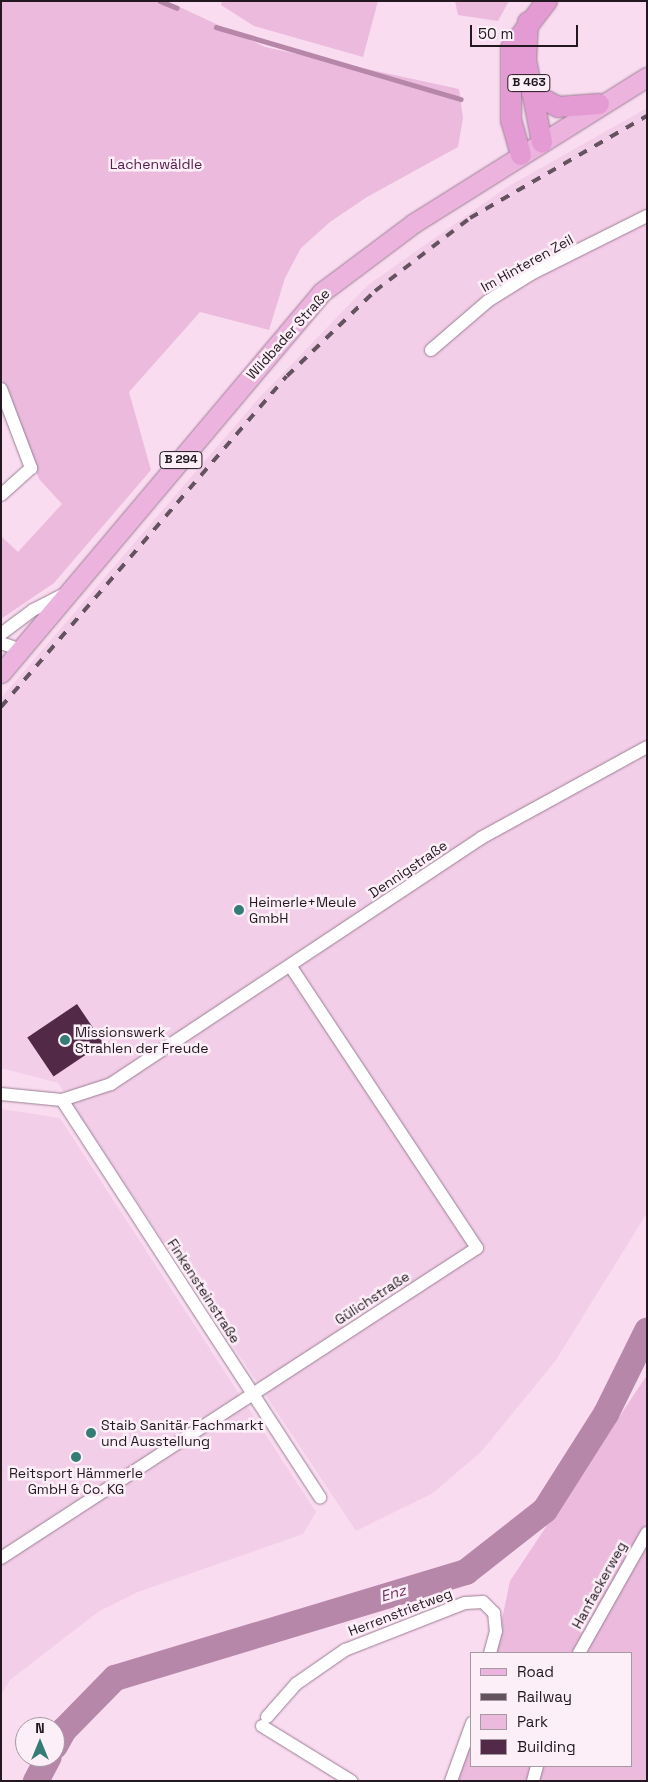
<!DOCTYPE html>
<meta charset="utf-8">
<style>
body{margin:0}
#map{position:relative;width:648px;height:1782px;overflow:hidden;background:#fadcf1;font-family:"Space Grotesk",sans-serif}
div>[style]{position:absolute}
.built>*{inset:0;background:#f3cee8}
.green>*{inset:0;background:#ebbadd}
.stream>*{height:4.5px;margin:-2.25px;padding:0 2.25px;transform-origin:2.25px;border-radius:2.25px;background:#b687a9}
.river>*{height:26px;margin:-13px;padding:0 13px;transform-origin:13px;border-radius:13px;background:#b687a9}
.building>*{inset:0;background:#522a48;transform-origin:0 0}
.roads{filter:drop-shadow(0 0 1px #9a7f92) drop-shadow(0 0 1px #9a7f92)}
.minor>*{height:12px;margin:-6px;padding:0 6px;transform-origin:6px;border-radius:6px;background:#fff}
.primary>*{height:19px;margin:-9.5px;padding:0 9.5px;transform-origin:9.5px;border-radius:9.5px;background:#ebb3dd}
.trunk>*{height:20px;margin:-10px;padding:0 10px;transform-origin:10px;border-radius:10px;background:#e49ad2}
.rail>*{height:4px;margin-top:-2px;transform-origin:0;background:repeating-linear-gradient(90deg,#64535f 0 9px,transparent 0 18px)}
.dots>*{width:14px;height:14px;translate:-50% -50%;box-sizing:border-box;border:2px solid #fceff8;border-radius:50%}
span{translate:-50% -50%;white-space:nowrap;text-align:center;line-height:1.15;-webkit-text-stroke:5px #fceff8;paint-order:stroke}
.shield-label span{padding:1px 4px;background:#fceff8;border:1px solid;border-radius:4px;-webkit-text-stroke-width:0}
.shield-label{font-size:12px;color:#231820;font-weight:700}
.park-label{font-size:14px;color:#59204d}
.street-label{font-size:14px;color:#231820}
.poi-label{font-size:14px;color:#231820}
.left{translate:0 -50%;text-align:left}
.water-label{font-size:15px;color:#703562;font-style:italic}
.frame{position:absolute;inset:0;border:2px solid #231820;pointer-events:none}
.legend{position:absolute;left:470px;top:1652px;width:162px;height:115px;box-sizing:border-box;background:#fceff8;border:1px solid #a599a2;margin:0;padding:6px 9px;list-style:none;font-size:15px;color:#231820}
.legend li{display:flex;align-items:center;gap:10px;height:25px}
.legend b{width:25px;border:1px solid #a599a2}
.north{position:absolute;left:15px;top:1717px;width:50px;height:50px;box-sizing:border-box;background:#fceff8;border:1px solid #a599a2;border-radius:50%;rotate:0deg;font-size:14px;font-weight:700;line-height:20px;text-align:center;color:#231820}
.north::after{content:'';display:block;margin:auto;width:18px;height:22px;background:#357c76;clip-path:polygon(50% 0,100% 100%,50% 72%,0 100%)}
.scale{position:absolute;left:470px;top:25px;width:108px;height:22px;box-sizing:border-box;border:2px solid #231820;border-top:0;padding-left:6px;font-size:15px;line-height:18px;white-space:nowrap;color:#231820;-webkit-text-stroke:4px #fceff8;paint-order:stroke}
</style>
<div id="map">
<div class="built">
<i style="clip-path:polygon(647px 108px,647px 1213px,556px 1360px,481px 1452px,433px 1493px,356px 1531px,58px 1083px,1px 1068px,1px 698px,259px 398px,368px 285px,507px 187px)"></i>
<i style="clip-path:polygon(1px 1109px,60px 1118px,316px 1512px,303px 1534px,138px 1592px,98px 1612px,10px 1680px,1px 1695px)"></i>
</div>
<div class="green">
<i style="clip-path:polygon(1px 1px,167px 1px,265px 47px,459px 89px,463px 118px,458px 147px,367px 197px,330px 222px,301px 248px,285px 278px,269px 330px,200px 312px,129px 392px,151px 470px,54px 583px,1px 619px,1px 536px,18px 552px,62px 504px,39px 479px,1px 378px)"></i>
<i style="clip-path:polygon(222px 1px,378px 1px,363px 57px,254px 26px,221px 5px)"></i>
<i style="clip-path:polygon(455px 1px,509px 1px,498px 21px,458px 15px)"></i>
<i style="clip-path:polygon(647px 1375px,647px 1781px,456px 1781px,472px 1743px,472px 1766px,632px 1766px,632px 1653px,495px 1653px,510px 1581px)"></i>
</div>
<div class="stream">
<i style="left:160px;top:1px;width:18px;rotate:22deg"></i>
<i style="left:216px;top:27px;width:255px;rotate:16.4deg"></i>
</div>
<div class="river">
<i style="left:55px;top:1746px;width:18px;rotate:-61deg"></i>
<i style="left:64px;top:1730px;width:73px;rotate:-45.6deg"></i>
<i style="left:115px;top:1678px;width:367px;rotate:-16.8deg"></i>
<i style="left:466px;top:1572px;width:100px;rotate:-38.1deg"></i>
<i style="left:545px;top:1510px;width:114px;rotate:-57.6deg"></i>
<i style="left:606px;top:1414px;width:93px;rotate:-63.7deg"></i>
<i style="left:36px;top:1781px;width:27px;rotate:-62deg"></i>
</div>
<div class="building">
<i style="left:77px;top:1004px;width:47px;height:60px;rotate:56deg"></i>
</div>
<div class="roads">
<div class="minor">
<i style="left:431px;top:350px;width:75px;rotate:-40.7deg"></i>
<i style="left:488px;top:301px;width:51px;rotate:-32.1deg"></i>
<i style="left:531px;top:274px;width:130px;rotate:-26.6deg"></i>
<i style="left:1px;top:389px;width:85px;rotate:69.2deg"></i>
<i style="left:31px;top:468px;width:40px;rotate:138deg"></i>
<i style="left:1px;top:634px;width:40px;rotate:-37deg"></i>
<i style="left:33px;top:610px;width:34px;rotate:-27deg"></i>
<i style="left:1px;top:643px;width:21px;rotate:19deg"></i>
<i style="left:1px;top:1094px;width:61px;rotate:5.6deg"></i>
<i style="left:62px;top:1100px;width:52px;rotate:-18.1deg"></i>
<i style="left:111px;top:1084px;width:444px;rotate:-33.6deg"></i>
<i style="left:481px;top:838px;width:189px;rotate:-28.7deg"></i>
<i style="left:62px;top:1100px;width:474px;rotate:57deg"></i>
<i style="left:1px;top:1558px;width:568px;rotate:-33.07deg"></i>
<i style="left:477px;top:1248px;width:338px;rotate:-123.5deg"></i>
<i style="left:579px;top:1653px;width:138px;rotate:-60.5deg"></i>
<i style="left:267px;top:1717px;width:44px;rotate:-48.7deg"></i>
<i style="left:296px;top:1684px;width:60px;rotate:-34.8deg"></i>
<i style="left:345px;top:1650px;width:129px;rotate:-21.4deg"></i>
<i style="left:465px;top:1603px;width:18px;rotate:-3deg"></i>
<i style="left:483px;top:1602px;width:16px;rotate:45deg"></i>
<i style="left:494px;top:1613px;width:18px;rotate:84deg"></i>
<i style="left:496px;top:1631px;width:23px;rotate:105deg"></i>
<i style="left:262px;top:1726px;width:105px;rotate:31.7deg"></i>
<i style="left:451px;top:1781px;width:62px;rotate:-70.1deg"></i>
<i style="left:533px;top:1781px;width:16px;rotate:-75deg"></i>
</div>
<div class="primary">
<i style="left:1px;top:673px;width:498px;rotate:-49.9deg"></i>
<i style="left:322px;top:292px;width:115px;rotate:-36.9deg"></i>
<i style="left:414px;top:223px;width:275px;rotate:-32.1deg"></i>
</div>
<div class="trunk">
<i style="left:528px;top:22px;width:38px;rotate:93deg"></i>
<i style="left:526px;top:60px;width:84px;rotate:79deg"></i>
<i style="left:532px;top:93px;width:30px;rotate:28deg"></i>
<i style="left:558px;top:107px;width:41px;rotate:-4.2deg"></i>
<i style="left:521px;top:155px;width:35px;rotate:-106deg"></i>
<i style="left:511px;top:121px;width:73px;rotate:-90deg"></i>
<i style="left:511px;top:48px;width:59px;rotate:-52.5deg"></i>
</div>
</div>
<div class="rail">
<i style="left:1px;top:707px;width:437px;rotate:-49.2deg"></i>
<i style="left:287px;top:376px;width:122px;rotate:-44deg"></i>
<i style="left:375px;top:291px;width:120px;rotate:-37.5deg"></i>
<i style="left:470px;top:218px;width:204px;rotate:-30deg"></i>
</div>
<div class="dots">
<i style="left:239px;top:910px;background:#357c76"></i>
<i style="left:65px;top:1040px;background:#357c76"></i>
<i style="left:91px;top:1433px;background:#357c76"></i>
<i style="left:76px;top:1457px;background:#357c76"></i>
</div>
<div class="shield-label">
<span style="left:529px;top:83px">B 463</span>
<span style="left:181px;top:460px">B 294</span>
</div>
<div class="park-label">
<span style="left:156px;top:164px">Lachenwäldle</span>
</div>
<div class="street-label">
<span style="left:527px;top:263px;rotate:-29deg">Im Hinteren Zeil</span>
<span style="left:288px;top:334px;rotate:-48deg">Wildbader Straße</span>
<span style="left:408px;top:869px;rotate:-34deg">Dennigstraße</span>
<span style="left:204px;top:1291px;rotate:57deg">Finkensteinstraße</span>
<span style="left:372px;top:1298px;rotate:-33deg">Gülichstraße</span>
<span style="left:599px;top:1585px;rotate:-61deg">Hanfackerweg</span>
<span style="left:400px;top:1612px;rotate:-21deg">Herrenstrietweg</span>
</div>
<div class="poi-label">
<span class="left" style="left:249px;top:910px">Heimerle+Meule<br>GmbH</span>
<span class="left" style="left:75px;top:1040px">Missionswerk<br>Strahlen der Freude</span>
<span class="left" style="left:101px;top:1433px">Staib Sanitär Fachmarkt<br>und Ausstellung</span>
<span style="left:76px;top:1481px">Reitsport Hämmerle<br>GmbH &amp; Co. KG</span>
</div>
<div class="water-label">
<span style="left:393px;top:1593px;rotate:-16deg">Enz</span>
</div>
<div class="frame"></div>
<ul class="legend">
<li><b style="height:6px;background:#ebb3dd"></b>Road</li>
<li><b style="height:6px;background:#64535f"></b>Railway</li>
<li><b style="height:14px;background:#ebbadd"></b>Park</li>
<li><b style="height:14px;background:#522a48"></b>Building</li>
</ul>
<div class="north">N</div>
<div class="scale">50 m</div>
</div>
